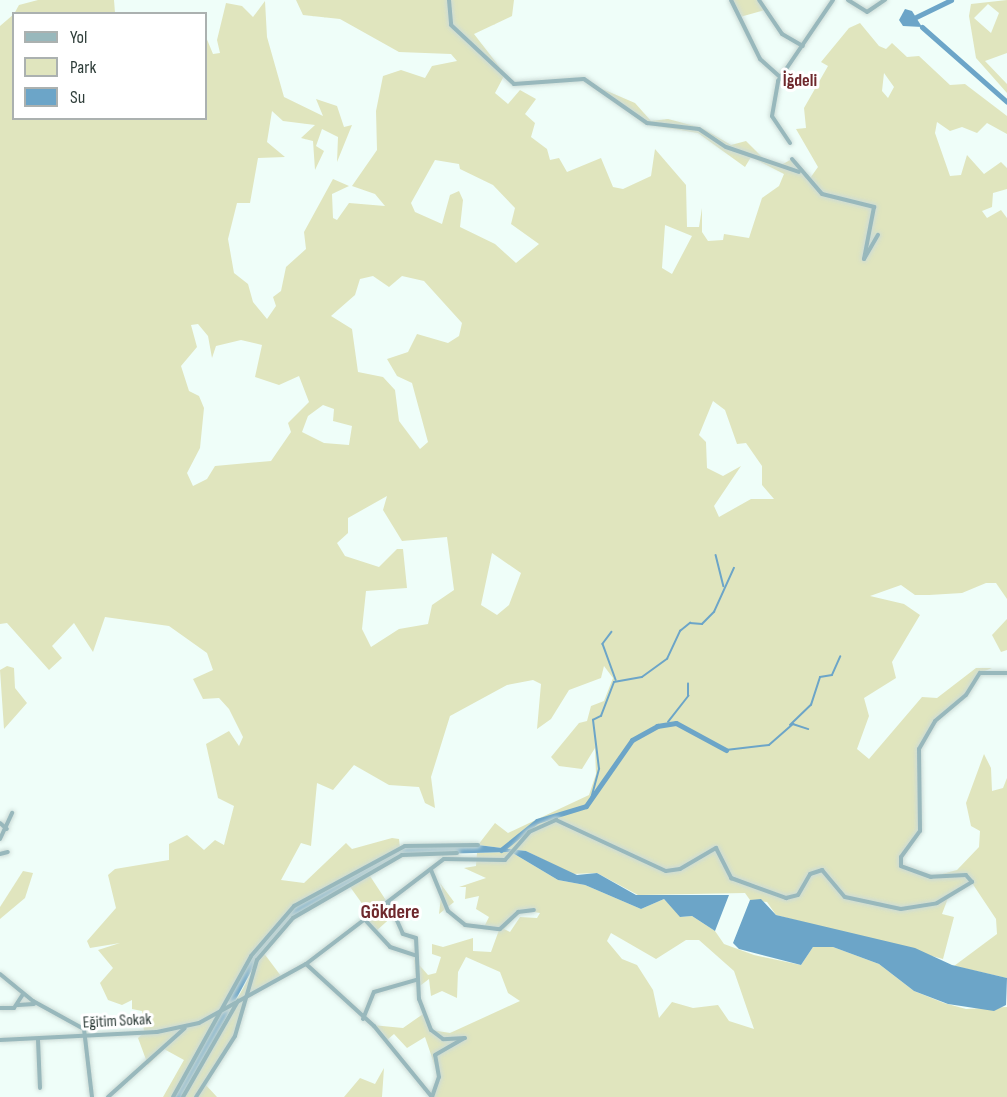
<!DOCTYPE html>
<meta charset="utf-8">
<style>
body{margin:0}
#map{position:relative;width:1007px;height:1097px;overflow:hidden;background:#effef9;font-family:"Sofia Sans Condensed",sans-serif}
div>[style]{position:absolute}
.green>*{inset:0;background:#e0e5be}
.water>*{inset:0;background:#6ca5c8}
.stream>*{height:1.5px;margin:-0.75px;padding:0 0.75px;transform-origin:0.75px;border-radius:0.75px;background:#6ca5c8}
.river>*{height:5px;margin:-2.5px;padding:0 2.5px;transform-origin:2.5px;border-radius:2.5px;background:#6ca5c8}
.roads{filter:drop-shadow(0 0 2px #ccdbd6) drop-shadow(0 0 2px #ccdbd6)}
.minor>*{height:4px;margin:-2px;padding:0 2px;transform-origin:2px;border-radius:2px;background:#98b8bc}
span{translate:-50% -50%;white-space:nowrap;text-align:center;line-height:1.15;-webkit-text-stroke:6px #fff;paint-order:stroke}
.street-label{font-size:16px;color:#2e3d39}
.neighbourhood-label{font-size:18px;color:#6e282c;font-weight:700}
.quarter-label{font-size:20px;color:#6e282c;font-weight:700}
.legend{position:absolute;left:12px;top:12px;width:195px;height:108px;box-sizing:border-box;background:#fff;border:2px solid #abb1b0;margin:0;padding:8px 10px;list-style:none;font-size:18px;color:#2e3d39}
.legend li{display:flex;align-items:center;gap:12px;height:30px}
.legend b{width:30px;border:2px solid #abb1b0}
</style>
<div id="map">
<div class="green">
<i style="clip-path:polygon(38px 0,114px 0,115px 13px,14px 14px,19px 5px)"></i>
<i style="clip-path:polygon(evenodd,296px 0,514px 0,512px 16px,474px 34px,505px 74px,495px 93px,508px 104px,520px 90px,536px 99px,525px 114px,535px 123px,531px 137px,547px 149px,550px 160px,559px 158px,567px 172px,601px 158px,613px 187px,623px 189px,651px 176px,655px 149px,686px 185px,687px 227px,699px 227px,702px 208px,702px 232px,708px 241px,723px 240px,724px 234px,749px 238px,762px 198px,779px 186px,784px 174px,751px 157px,745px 167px,698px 133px,644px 124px,593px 85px,635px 103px,651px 121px,668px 119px,702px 128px,731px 145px,746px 141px,763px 158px,781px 165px,792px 159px,808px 181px,818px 167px,796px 129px,806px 128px,804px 108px,828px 66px,821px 62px,849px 28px,860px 23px,879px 46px,886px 49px,892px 43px,907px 57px,919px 56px,950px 85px,965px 84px,1007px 116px,1007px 134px,987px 123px,977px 133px,962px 127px,950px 131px,937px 122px,935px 133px,950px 176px,961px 175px,967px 155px,984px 174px,1001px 162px,1007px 168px,1007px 189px,993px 193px,992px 207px,982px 211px,987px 218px,1001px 210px,1007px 218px,1007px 599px,996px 583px,986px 583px,962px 593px,929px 595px,915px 595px,901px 585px,870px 596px,904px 604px,920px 615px,892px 662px,896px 678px,864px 698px,869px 716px,857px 749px,869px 759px,922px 697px,937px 698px,976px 668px,992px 668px,980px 673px,971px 689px,938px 717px,921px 744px,920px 831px,901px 857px,903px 868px,931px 877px,957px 870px,979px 847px,980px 831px,971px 826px,966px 803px,984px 754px,991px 768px,992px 791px,1003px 788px,1007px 778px,1007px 978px,954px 966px,997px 934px,996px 919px,972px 883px,948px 898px,942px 914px,954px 917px,943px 959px,776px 915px,767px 902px,750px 900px,745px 893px,638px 895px,597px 873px,572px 874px,526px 851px,478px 845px,495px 823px,508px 833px,589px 795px,596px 774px,595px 748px,582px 769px,559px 766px,551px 757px,579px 723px,587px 721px,591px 706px,604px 701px,613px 678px,604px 666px,601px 678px,569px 690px,551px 719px,537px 729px,541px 684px,533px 680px,507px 685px,450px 716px,431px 777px,435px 808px,425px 803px,419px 787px,389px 785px,354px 765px,333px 790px,317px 783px,311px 846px,301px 843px,281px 880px,304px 883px,346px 843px,352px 849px,392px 838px,399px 839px,400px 848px,273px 928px,246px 965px,173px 1097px,163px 1097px,184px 1060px,164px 1049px,148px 1065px,138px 1038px,144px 1032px,142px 1011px,132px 1009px,132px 1000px,122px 1005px,108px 1000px,100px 983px,113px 968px,98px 950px,120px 943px,90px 948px,87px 941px,116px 908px,108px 875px,115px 869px,169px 860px,169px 844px,187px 835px,204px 850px,215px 840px,224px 845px,234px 806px,218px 798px,206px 744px,229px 731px,239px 746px,243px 737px,229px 709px,219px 698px,203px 699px,193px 679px,213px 670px,207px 653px,169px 626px,105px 617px,93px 652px,74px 623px,52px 646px,62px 658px,49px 670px,7px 623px,0 624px,0 26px,14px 14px,14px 118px,206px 118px,206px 37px,213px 54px,220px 53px,217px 40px,226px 3px,242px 6px,253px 17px,265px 1px,267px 37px,284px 97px,323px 116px,316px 99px,337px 106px,344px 127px,352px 125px,337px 162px,338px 137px,322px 129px,316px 146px,324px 151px,315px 170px,313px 141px,301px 138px,315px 125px,283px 121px,272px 111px,267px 142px,285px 157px,258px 158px,250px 203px,237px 203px,228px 239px,234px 273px,248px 284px,253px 302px,267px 319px,276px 306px,273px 297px,281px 291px,286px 267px,306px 249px,304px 232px,333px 179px,349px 186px,332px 194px,333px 218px,337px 220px,349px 203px,385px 206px,375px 194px,352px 186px,377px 150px,376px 111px,383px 76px,401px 70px,425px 78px,432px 66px,457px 61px,451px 54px,399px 52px,340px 19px,303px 15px,296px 0,884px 73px,894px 87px,888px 98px,882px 91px,884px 73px,296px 0,435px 160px,459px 164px,460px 169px,493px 185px,515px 208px,511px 224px,539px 244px,516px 263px,495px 244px,460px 227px,463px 200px,459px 191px,450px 195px,442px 224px,415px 212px,411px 203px,435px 160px,296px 0,665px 225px,692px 236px,672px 274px,662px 268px,665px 225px,296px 0,373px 276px,389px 287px,402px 276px,424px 281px,462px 323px,459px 336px,448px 343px,417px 334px,408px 352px,387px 359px,397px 376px,412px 383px,428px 442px,420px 449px,399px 421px,395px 390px,383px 377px,358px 372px,352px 329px,331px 316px,355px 295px,360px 279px,373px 276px,296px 0,198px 324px,208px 336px,212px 358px,216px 346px,241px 340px,262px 345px,255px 377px,279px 385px,299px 376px,309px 402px,288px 423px,291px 432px,271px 461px,215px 466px,207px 479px,193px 486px,187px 473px,200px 448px,204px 408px,199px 396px,189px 391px,181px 366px,197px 347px,191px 325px,198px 324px,296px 0,713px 401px,725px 410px,737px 444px,746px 443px,762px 466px,762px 485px,774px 499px,751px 499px,719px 517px,714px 506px,741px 466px,723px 476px,707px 468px,706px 442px,699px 435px,713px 401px,296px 0,323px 405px,334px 409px,333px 421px,352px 426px,349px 445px,324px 443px,302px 432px,308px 416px,323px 405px,296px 0,387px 496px,383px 510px,402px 541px,447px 537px,454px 590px,432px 605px,428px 624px,399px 629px,371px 647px,362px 629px,366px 591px,407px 588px,403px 549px,397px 549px,379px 567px,345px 556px,337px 543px,348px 533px,348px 518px,387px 496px,296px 0,492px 553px,521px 573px,509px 605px,497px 615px,481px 605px,492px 553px)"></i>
<i style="clip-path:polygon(731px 0,759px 0,765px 10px,740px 17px)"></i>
<i style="clip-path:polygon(evenodd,1007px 0,1007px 53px,985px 61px,1007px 84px,1007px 93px,976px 58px,969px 16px,971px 4px,1007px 0,988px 4px,999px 13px,991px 33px,974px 18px,988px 4px)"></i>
<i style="clip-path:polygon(1007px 619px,1007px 650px,1001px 652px,992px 635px)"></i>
<i style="clip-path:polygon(7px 666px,14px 668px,15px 688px,27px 703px,4px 729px,0 670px)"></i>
<i style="clip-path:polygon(evenodd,511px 852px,558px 880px,585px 885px,641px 909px,664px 899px,681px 917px,692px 916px,715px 931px,724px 944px,754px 955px,801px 965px,813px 947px,833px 947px,879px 964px,914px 991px,944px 1003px,966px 1009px,1007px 1007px,1007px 1097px,432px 1097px,438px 1075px,425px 1037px,407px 1048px,394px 1034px,387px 1040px,372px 1025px,403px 1028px,423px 1014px,431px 1030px,450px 1033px,520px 1001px,508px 993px,500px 972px,466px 957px,458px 972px,457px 998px,442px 991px,431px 996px,429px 979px,417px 988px,415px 967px,414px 959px,428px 975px,436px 973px,441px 957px,432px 954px,432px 944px,443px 947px,473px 938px,473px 951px,491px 952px,499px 930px,483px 929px,489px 917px,476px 909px,479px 896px,465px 899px,466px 887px,459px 887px,486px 878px,464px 868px,476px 866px,477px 853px,511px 852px,522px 910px,540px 913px,537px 918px,520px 917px,510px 932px,504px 929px,522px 910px,511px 852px,611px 933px,656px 959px,686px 940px,699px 940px,734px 971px,754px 1029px,729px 1021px,718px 1005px,693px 1008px,672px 1002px,659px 1018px,653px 990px,637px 965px,622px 959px,607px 941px,611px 933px)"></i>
<i style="clip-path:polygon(23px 871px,33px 873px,25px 898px,0 919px,0 907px)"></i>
<i style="clip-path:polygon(368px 873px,395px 914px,375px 932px,366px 921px,371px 916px,348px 884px)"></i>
<i style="clip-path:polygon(440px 883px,454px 902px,439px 914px,442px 888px)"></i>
<i style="clip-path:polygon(263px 952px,281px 976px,245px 997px,236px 1031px,205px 1084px,217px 1097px,183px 1097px)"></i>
<i style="clip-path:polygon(384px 1068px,382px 1097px,344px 1097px,360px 1078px,375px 1084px)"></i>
</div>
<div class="water">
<i style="clip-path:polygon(905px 9px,912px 11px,922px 27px,903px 26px,899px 20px)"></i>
<i style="clip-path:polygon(478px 845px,526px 851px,577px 875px,597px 873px,636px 895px,729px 895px,715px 931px,692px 916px,680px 917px,664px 899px,641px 909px,585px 885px,558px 880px,511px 852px,402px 855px,293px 918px,253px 968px,183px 1097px,173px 1097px,257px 947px,294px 906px,400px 848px)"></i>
<i style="clip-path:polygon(761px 899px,776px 915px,915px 948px,952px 965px,1007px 978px,1006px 1005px,994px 1011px,948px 1004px,914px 991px,879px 964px,833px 947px,813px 947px,801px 965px,739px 949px,733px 943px,750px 900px)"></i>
</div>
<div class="stream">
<i style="left:716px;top:555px;width:32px;rotate:76deg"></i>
<i style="left:612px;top:632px;width:15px;rotate:127deg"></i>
<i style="left:603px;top:644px;width:38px;rotate:70deg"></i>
<i style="left:668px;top:722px;width:33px;rotate:-52deg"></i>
<i style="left:688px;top:696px;width:12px;rotate:-90deg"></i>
<i style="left:790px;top:725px;width:29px;rotate:-44deg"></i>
<i style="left:811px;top:705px;width:29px;rotate:-72deg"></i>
<i style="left:820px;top:677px;width:12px;rotate:-9deg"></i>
<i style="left:832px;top:675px;width:20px;rotate:-66deg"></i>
<i style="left:726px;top:750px;width:43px;rotate:-6.6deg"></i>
<i style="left:769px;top:745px;width:32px;rotate:-41deg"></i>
<i style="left:793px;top:724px;width:16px;rotate:18deg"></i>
<i style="left:591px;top:799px;width:31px;rotate:-75deg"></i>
<i style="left:599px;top:769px;width:49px;rotate:-97deg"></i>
<i style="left:593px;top:720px;width:9px;rotate:-27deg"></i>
<i style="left:601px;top:716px;width:36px;rotate:-69deg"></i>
<i style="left:614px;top:682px;width:28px;rotate:-10deg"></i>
<i style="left:642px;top:677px;width:31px;rotate:-36deg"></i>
<i style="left:667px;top:659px;width:31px;rotate:-65deg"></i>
<i style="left:680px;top:631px;width:13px;rotate:-39deg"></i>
<i style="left:690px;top:623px;width:12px;rotate:5deg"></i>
<i style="left:702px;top:624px;width:17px;rotate:-45deg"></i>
<i style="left:714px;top:612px;width:48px;rotate:-65.6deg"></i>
</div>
<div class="river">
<i style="left:916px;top:17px;width:39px;rotate:-26deg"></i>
<i style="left:922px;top:27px;width:113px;rotate:41.4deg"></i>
<i style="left:501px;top:850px;width:46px;rotate:-38.9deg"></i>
<i style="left:537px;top:821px;width:51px;rotate:-17deg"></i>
<i style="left:586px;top:806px;width:80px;rotate:-55.1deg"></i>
<i style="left:632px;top:740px;width:29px;rotate:-29deg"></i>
<i style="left:657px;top:726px;width:19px;rotate:-9deg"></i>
<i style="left:676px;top:723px;width:57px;rotate:28.4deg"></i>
</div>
<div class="roads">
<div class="minor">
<i style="left:449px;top:0;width:25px;rotate:85deg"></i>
<i style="left:451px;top:25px;width:86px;rotate:43.1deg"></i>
<i style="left:514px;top:84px;width:70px;rotate:-4.1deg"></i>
<i style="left:584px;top:79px;width:77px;rotate:34.9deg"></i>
<i style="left:647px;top:123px;width:52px;rotate:6.6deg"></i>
<i style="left:699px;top:129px;width:32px;rotate:34deg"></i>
<i style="left:726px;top:147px;width:77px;rotate:18.9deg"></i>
<i style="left:731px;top:0;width:66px;rotate:63.8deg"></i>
<i style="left:760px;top:59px;width:27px;rotate:42deg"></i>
<i style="left:759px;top:0;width:41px;rotate:55.9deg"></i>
<i style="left:782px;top:34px;width:24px;rotate:30deg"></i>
<i style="left:848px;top:0;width:22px;rotate:32deg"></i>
<i style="left:867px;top:12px;width:22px;rotate:-34deg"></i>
<i style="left:790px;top:143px;width:32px;rotate:-124deg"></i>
<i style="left:772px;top:116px;width:36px;rotate:-80deg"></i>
<i style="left:778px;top:81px;width:98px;rotate:-55.8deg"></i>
<i style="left:792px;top:159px;width:46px;rotate:49.4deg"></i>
<i style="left:822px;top:194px;width:54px;rotate:14deg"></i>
<i style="left:874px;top:207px;width:53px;rotate:100.9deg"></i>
<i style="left:864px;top:259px;width:28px;rotate:-60deg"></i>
<i style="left:0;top:823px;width:9px;rotate:41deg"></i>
<i style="left:0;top:839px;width:29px;rotate:-65deg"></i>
<i style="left:0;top:854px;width:8px;rotate:-14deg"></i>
<i style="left:431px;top:870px;width:44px;rotate:67.5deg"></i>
<i style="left:448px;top:911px;width:22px;rotate:39deg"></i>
<i style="left:465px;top:925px;width:35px;rotate:7deg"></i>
<i style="left:500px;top:929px;width:25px;rotate:-43deg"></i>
<i style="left:518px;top:912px;width:16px;rotate:-7deg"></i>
<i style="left:366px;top:921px;width:35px;rotate:47deg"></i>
<i style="left:390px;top:947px;width:26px;rotate:18deg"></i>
<i style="left:306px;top:964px;width:92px;rotate:42.4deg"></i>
<i style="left:374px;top:1026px;width:92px;rotate:50.8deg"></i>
<i style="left:432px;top:1097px;width:21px;rotate:-71deg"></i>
<i style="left:439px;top:1077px;width:22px;rotate:-100deg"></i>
<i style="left:435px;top:1055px;width:34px;rotate:-30deg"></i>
<i style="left:465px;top:1038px;width:22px;rotate:177deg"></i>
<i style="left:443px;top:1039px;width:15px;rotate:-143deg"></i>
<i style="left:431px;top:1030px;width:33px;rotate:-111deg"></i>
<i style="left:419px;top:999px;width:61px;rotate:-92.8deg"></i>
<i style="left:416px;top:938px;width:14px;rotate:-163deg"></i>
<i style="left:403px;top:934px;width:34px;rotate:-114deg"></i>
<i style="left:0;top:974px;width:43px;rotate:39.3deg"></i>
<i style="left:33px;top:1001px;width:58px;rotate:28.8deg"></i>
<i style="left:84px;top:1029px;width:68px;rotate:83.3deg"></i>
<i style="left:18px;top:1005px;width:16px;rotate:-4deg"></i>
<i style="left:0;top:1008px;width:14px"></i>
<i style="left:14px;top:1008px;width:17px;rotate:-57deg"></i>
<i style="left:363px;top:1019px;width:29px;rotate:-68deg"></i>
<i style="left:374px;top:992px;width:44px;rotate:-15.9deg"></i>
<i style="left:0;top:1040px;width:157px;rotate:-2.9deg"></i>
<i style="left:157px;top:1032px;width:43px;rotate:-12.1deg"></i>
<i style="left:199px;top:1023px;width:122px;rotate:-28.9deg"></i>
<i style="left:306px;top:964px;width:173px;rotate:-37.3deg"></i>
<i style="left:444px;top:859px;width:61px;rotate:0.9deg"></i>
<i style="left:505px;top:860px;width:37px;rotate:-49deg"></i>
<i style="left:529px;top:832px;width:30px;rotate:-24deg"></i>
<i style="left:556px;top:820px;width:121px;rotate:24.9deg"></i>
<i style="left:666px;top:871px;width:14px;rotate:-8deg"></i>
<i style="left:680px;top:869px;width:42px;rotate:-30.3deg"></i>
<i style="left:716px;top:848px;width:34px;rotate:63deg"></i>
<i style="left:731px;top:878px;width:59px;rotate:20deg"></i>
<i style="left:786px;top:898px;width:12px;rotate:-14deg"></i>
<i style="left:798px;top:895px;width:24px;rotate:-60deg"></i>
<i style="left:810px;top:874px;width:13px;rotate:-18deg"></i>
<i style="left:822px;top:870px;width:35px;rotate:50deg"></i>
<i style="left:845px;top:897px;width:57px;rotate:12.1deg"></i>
<i style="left:901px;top:909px;width:36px;rotate:-9deg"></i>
<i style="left:937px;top:903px;width:41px;rotate:-31deg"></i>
<i style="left:972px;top:882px;width:9px;rotate:-131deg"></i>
<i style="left:966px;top:875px;width:35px;rotate:177deg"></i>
<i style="left:931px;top:877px;width:32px;rotate:-160deg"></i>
<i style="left:901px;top:866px;width:9px;rotate:-90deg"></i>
<i style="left:901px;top:857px;width:32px;rotate:-54deg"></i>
<i style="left:920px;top:831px;width:82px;rotate:-90.7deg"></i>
<i style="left:919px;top:749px;width:32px;rotate:-60deg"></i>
<i style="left:935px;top:721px;width:40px;rotate:-40deg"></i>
<i style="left:966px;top:695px;width:26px;rotate:-58deg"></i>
<i style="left:980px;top:673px;width:27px"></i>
<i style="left:38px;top:1040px;width:48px;rotate:87.6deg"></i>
<i style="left:108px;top:1097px;width:103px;rotate:-41.9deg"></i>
<i style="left:173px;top:1097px;width:161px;rotate:-61deg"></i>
<i style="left:251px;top:956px;width:66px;rotate:-49.3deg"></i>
<i style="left:294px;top:906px;width:126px;rotate:-28.4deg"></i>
<i style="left:405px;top:846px;width:73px;rotate:-0.8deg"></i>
<i style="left:183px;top:1097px;width:111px;rotate:-60.2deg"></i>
<i style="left:196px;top:1097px;width:72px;rotate:-57.4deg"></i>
<i style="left:235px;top:1036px;width:79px;rotate:-73.9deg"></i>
<i style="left:257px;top:960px;width:55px;rotate:-49.4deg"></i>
<i style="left:293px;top:918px;width:126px;rotate:-30deg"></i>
<i style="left:402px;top:855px;width:55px;rotate:-2.1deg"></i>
</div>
</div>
<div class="street-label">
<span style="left:117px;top:1022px;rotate:-3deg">Eğitim Sokak</span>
</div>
<div class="neighbourhood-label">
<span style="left:800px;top:81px">İğdeli</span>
</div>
<div class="quarter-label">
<span style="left:390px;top:912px">Gökdere</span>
</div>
<ul class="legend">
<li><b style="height:8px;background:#98b8bc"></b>Yol</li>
<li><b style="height:16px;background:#e0e5be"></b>Park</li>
<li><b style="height:16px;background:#6ca5c8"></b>Su</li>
</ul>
</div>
